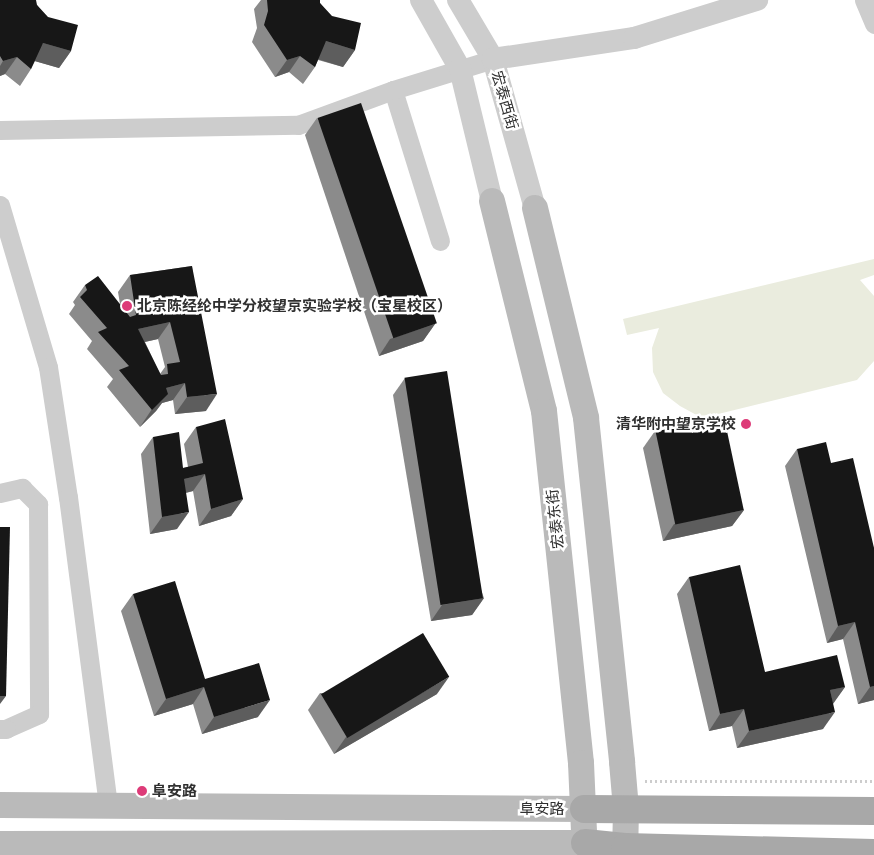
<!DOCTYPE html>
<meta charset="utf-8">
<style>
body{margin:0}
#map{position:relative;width:874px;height:855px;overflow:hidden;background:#fff;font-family:Quicksand,"Noto Sans SC",sans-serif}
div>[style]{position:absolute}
.green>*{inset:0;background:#eaecde}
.path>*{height:3px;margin-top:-1.5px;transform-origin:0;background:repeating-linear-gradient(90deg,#cdcdcd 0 2.5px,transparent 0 5px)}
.minor>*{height:19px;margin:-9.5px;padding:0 9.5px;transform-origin:9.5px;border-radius:9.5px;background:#cdcdcd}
.tertiary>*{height:22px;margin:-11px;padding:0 11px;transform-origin:11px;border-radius:11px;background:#cdcdcd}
.secondary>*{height:26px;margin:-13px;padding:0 13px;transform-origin:13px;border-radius:13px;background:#bababa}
.primary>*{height:28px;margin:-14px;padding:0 14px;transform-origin:14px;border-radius:14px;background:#a8a8a8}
.wall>*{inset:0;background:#8b8b8b}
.shaded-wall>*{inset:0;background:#5d5d5d}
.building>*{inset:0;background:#171717;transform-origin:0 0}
.dots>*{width:14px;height:14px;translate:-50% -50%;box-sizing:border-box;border:2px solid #fff;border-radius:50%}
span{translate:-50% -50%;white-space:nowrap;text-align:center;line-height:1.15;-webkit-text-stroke:5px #fff;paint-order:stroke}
.street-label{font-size:15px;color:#303030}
.poi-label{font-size:15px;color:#303030;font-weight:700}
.left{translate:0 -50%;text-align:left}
.right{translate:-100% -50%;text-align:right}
</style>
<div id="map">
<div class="green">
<i style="clip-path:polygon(874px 259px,874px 275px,860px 280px,874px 296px,874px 361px,857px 380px,702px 418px,680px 406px,663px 393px,653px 372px,652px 348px,659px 328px,627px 335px,623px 319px)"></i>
</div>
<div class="path">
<i style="left:645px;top:781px;width:229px"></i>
</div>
<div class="minor">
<i style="left:864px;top:0;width:26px;rotate:67deg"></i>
<i style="left:393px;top:90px;width:158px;rotate:72.7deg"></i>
<i style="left:0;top:130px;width:298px;rotate:-1deg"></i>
<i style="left:298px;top:125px;width:101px;rotate:-20.2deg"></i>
<i style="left:393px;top:90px;width:105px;rotate:-17.2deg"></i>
<i style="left:0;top:205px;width:169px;rotate:73.5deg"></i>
<i style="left:48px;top:367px;width:132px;rotate:81.3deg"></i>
<i style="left:68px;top:497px;width:311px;rotate:82.6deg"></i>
<i style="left:0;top:493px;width:23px;rotate:-13deg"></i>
<i style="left:22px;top:488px;width:23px;rotate:45deg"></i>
<i style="left:38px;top:504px;width:210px;rotate:89.7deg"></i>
<i style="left:39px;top:714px;width:36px;rotate:156deg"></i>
<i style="left:6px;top:729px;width:6px;rotate:180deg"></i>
</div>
<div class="tertiary">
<i style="left:421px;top:0;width:79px;rotate:60.5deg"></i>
<i style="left:460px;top:69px;width:136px;rotate:76.4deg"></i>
<i style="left:458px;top:0;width:69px;rotate:59.3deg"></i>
<i style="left:493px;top:59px;width:155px;rotate:74.3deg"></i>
<i style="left:493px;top:59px;width:143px;rotate:-8.5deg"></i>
<i style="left:634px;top:38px;width:129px;rotate:-17.2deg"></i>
</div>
<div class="secondary">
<i style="left:492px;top:201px;width:216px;rotate:76.1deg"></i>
<i style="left:544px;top:411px;width:354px;rotate:84deg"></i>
<i style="left:581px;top:763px;width:92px;rotate:87.5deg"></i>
<i style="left:535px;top:208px;width:216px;rotate:76.3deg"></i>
<i style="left:586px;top:418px;width:346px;rotate:84deg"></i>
<i style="left:622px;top:762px;width:47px;rotate:85.1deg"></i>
<i style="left:626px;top:809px;width:46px;rotate:91.2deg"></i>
<i style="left:0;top:805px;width:584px;rotate:0.39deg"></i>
<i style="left:0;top:844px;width:585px;rotate:-0.1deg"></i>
</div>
<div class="primary">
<i style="left:584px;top:809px;width:290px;rotate:0.4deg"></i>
<i style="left:585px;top:843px;width:40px;rotate:5.7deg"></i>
<i style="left:625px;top:847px;width:249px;rotate:1.4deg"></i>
</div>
<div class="wall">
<i style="clip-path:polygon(0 0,37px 5px,71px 51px,59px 68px,35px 61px,31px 69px,20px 86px,5px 74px,0 76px)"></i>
<i style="clip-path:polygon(261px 0,320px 0,320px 3px,355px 50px,343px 67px,318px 60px,315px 67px,303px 84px,289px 72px,275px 77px,252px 42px,257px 28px,254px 9px)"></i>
<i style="clip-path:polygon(317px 118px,435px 324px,423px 341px,379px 356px,305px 135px)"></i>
<i style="clip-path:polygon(evenodd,192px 266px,206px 411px,175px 414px,173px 400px,162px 403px,156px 411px,140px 427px,107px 387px,113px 379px,87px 349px,92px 341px,69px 314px,75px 305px,73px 302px,85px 285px,120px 304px,118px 292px,130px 275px,192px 266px,158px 339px,165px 367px,160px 374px,145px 342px,158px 339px)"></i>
<i style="clip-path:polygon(405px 378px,484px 598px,472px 615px,431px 621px,393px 395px)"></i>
<i style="clip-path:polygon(196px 427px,243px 499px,231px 516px,199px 526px,193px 491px,186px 493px,177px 529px,150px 534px,141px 454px,153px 437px,183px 468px,188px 467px,184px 444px)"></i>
<i style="clip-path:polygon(655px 431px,744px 510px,732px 526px,663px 541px,643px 448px)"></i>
<i style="clip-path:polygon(797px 449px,831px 463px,874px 548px,874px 700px,858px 704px,843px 639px,827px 643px,785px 466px)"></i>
<i style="clip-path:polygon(689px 577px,765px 672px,845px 687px,833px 703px,823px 729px,737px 748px,732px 726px,709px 731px,677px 594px)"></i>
<i style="clip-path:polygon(133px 594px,205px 679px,258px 717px,202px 734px,193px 704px,154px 716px,121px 611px)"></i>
<i style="clip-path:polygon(320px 693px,437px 694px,334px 754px,308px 710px)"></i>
</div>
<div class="shaded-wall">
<i style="clip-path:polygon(326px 41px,355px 50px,343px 67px,314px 58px)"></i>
<i style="clip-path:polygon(43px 43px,71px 51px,59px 68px,31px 60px)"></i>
<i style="clip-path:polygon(300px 56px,289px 72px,275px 77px,287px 60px)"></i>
<i style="clip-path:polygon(17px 57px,5px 74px,0 76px,0 66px,3px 61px)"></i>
<i style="clip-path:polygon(170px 322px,158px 339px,126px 346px,138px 329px)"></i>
<i style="clip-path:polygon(435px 324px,423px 341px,379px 356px,390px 339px)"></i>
<i style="clip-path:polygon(185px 383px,173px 400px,162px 403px,156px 411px,140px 427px,166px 388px)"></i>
<i style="clip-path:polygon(217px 394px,206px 411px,175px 414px,187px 397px)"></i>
<i style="clip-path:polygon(205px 474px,193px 491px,172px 496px,184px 479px)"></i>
<i style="clip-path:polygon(243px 499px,231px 516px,199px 526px,211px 509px)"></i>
<i style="clip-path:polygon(744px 510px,732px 526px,663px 541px,674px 524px)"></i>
<i style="clip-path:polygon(189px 512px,177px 529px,150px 534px,162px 517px)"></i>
<i style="clip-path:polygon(484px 598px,472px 615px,431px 621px,442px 605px)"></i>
<i style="clip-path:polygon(855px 622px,843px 639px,827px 643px,838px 626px)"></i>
<i style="clip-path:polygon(449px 677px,437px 694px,334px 754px,346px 737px)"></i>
<i style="clip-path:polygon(874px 686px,874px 700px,858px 704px,870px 687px)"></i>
<i style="clip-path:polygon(204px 687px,193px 704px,154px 716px,166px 699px)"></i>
<i style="clip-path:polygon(845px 687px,833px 704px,830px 690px)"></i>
<i style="clip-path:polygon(0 696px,6px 696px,0 704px)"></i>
<i style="clip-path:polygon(270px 700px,258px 717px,202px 734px,214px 717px)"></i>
<i style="clip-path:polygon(744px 709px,732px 726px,709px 731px,720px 714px)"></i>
<i style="clip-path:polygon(835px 712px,823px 729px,737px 748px,749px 731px)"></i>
</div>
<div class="building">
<i style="clip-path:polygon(0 0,36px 0,37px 5px,48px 17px,78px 25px,71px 51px,43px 43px,31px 69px,17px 57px,3px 61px,0 56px)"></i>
<i style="clip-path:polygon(267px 0,320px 0,320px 3px,332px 16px,361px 23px,355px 50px,326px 41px,315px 67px,300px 56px,287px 60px,264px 25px,268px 11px)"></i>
<i style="left:361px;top:103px;width:233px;height:46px;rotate:71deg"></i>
<i style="clip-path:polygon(evenodd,192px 266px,217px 394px,187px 397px,185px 383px,166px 388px,168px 394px,152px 410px,119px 370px,129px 366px,98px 332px,107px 328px,80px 297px,87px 290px,85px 285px,98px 276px,130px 317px,136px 315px,130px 275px,192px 266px,170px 322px,180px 362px,167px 364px,168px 374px,161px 375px,138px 329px,170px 322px)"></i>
<i style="left:447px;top:371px;width:230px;height:43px;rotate:81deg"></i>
<i style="left:724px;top:417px;width:95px;height:70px;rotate:78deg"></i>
<i style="clip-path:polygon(225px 419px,243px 499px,211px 509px,205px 474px,184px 479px,189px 512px,162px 517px,153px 437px,179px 432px,183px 468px,203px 463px,196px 427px)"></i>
<i style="clip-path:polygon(826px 442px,831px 463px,853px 458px,874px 548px,874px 686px,870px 687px,855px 622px,838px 626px,797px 449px)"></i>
<i style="clip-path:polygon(0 527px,10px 527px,6px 696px,0 696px)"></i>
<i style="clip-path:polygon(740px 565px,765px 672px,837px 655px,845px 687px,830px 690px,835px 712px,749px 731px,744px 709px,720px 714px,689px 577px)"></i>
<i style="clip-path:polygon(175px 581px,205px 679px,259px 663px,270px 700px,214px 717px,204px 687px,166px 699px,133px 594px)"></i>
<i style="left:423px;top:633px;width:51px;height:119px;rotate:59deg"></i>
</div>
<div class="dots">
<i style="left:127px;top:306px;background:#dd3b78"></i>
<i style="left:746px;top:424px;background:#dd3b78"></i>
<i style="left:142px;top:791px;background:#dd3b78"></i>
</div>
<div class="street-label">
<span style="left:505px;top:100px;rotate:74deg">宏泰西街</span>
<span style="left:555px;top:519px;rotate:-96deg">宏泰东街</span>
<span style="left:542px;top:809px">阜安路</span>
</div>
<div class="poi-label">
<span class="left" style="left:137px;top:306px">北京陈经纶中学分校望京实验学校（宝星校区）</span>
<span class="right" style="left:736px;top:424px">清华附中望京学校</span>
<span class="left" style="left:152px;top:791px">阜安路</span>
</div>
</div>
